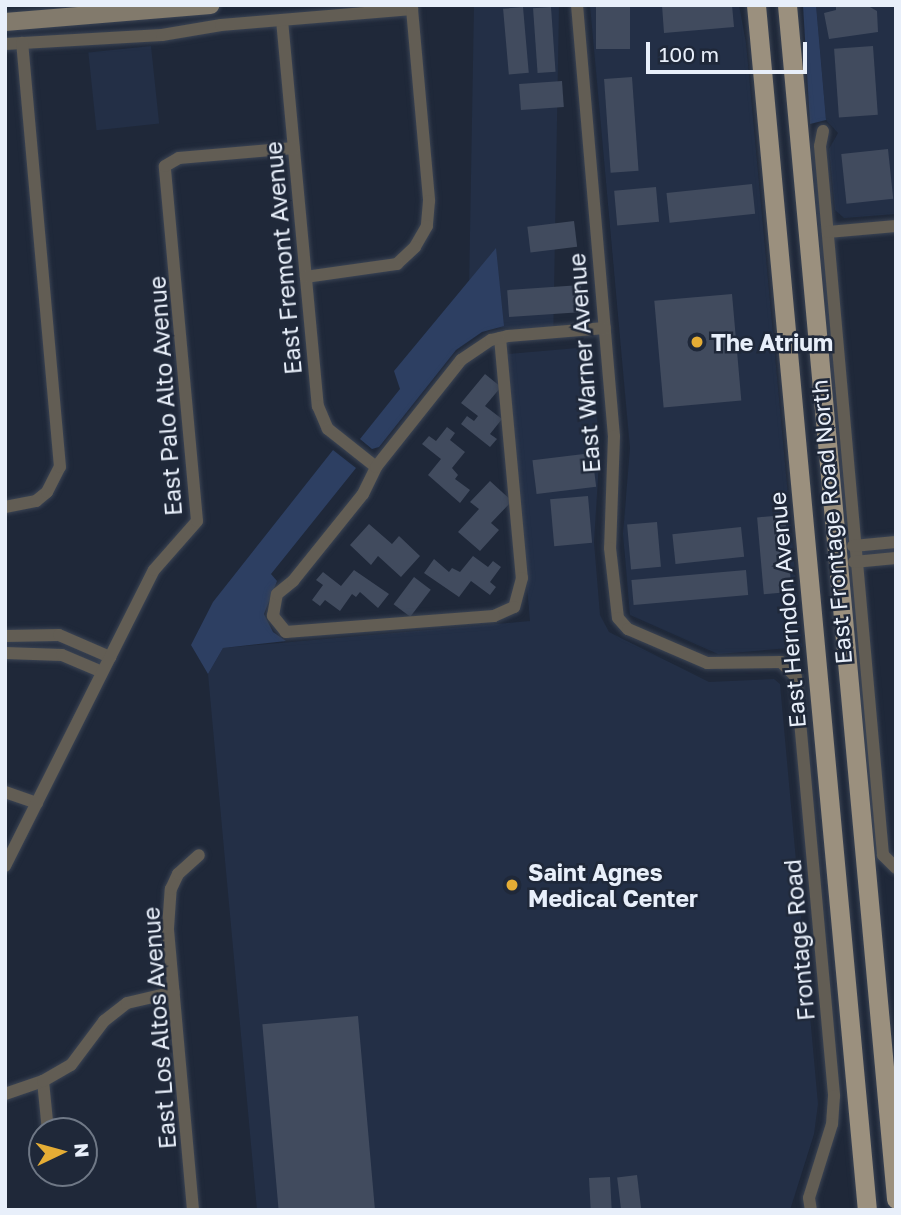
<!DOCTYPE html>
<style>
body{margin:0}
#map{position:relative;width:901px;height:1215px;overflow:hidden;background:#1f2839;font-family:"Golos Text",sans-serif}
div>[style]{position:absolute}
.built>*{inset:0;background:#232f46;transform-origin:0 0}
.green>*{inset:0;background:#2d3f62}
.building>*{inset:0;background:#414b5e;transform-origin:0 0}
.roads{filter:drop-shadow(0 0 2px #3b4454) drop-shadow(0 0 2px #3b4454)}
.street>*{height:12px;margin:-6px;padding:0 6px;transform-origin:6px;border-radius:6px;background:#625d54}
.secondary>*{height:18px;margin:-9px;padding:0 9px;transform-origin:9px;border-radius:9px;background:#827a6c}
.primary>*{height:19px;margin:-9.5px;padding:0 9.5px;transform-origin:9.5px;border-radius:9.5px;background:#9b907e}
.dots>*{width:19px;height:19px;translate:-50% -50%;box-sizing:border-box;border:4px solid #1f2839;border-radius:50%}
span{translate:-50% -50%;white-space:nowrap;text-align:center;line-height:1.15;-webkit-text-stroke:5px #1f2839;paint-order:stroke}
.street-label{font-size:23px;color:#e8effa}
.poi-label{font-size:23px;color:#e8effa;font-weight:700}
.left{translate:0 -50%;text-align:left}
.frame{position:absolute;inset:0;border:7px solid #e8effa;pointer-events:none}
.north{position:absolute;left:28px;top:1117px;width:70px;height:70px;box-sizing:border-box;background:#1f2839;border:2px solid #6f7886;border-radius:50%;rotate:85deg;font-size:19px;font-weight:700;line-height:28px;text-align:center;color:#e8effa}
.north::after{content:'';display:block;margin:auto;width:24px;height:32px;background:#e5ad35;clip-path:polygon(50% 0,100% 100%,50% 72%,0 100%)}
.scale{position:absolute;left:646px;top:42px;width:161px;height:32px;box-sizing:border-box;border:4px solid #e8effa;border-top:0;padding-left:9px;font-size:21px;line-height:24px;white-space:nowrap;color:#e8effa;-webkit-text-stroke:5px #1f2839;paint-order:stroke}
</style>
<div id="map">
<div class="built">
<i style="left:474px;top:5px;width:85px;height:322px;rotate:1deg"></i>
<i style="clip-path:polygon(590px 5px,739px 5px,746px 43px,802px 647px,718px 654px,630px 615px,623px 534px,630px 448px)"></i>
<i style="clip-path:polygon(816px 5px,896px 5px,896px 214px,844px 218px,835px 210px,829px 149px,838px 133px,826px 120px)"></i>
<i style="left:151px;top:46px;width:78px;height:63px;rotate:84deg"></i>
<i style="clip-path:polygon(589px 347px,600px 446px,594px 542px,600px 615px,609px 632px,709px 682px,774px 679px,780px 684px,818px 1104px,814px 1134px,790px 1210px,257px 1210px,208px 674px,223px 648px,530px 621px,507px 354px)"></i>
</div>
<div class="green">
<i style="clip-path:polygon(803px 5px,816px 5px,826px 120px,810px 124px)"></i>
<i style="clip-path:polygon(496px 248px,504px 326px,482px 332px,456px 350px,379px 447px,372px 449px,360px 439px,400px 389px,394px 371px)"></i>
<i style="clip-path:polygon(333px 450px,356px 468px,271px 574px,277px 581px,264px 614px,273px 632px,286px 641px,223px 648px,208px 674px,191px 645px,213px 602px)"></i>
</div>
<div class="building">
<i style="left:596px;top:5px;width:34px;height:44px"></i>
<i style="clip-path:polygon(662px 5px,732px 5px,734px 27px,664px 33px)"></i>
<i style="clip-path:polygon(836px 5px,870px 7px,877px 11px,878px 32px,829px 39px,824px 13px,836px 10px)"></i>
<i style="left:523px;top:7px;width:66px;height:20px;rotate:85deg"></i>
<i style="left:551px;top:7px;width:65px;height:18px;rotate:86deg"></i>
<i style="left:873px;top:46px;width:69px;height:39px;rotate:86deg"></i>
<i style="left:632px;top:77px;width:94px;height:28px;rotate:86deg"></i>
<i style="left:562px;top:81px;width:26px;height:43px;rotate:86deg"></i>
<i style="left:888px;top:149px;width:50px;height:47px;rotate:84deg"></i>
<i style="left:752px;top:184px;width:30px;height:86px;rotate:84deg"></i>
<i style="left:656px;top:187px;width:35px;height:42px;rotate:85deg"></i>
<i style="left:574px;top:221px;width:26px;height:47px;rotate:83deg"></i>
<i style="left:581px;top:285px;width:27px;height:74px;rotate:86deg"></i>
<i style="left:732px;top:294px;width:107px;height:78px;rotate:85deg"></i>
<i style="clip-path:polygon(485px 374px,501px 387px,485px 406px,502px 419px,490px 434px,497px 439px,490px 447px,461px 424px,467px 416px,474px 421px,478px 416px,461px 403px)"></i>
<i style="clip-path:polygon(447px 427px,455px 433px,450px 440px,465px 452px,452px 468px,458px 475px,455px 479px,470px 490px,460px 503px,428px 475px,441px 459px,422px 444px,429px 436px,436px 441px)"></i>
<i style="left:592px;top:453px;width:34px;height:60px;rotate:83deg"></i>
<i style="clip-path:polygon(490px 481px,512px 501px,491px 523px,499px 530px,480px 551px,458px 532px,479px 509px,470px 502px)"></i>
<i style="left:588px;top:496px;width:47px;height:38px;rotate:85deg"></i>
<i style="left:785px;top:515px;width:77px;height:28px;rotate:85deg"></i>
<i style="left:657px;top:522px;width:45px;height:30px;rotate:85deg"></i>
<i style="clip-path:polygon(369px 524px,392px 544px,399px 536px,420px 556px,401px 577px,378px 556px,371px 565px,350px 545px)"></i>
<i style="left:741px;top:527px;width:30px;height:69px;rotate:84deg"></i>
<i style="clip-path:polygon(473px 556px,488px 567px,493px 561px,501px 567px,490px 582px,496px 587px,490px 595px,471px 581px,459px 597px,424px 573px,434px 559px,449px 572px,452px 568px,460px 572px)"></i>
<i style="clip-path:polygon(354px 570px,389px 594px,378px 608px,360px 592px,356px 597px,352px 594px,340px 611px,325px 600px,320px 606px,312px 600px,323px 585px,316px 580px,323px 572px,341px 586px)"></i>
<i style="left:746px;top:570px;width:25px;height:115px;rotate:85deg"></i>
<i style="left:414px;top:577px;width:21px;height:34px;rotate:37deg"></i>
<i style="left:358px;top:1016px;width:195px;height:96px;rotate:85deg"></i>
<i style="left:637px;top:1175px;width:35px;height:20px;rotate:83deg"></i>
<i style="left:610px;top:1177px;width:33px;height:21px;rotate:87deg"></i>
</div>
<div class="roads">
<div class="street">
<i style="left:577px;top:5px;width:433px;rotate:85.1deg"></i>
<i style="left:614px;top:436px;width:112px;rotate:92deg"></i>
<i style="left:610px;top:548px;width:70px;rotate:83.5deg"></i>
<i style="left:618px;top:618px;width:15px;rotate:48deg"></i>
<i style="left:628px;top:629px;width:86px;rotate:23.3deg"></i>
<i style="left:707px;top:663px;width:74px;rotate:-0.8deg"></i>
<i style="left:781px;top:662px;width:21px;rotate:45deg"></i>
<i style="left:796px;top:677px;width:421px;rotate:84.8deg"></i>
<i style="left:834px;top:1096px;width:28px;rotate:94deg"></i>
<i style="left:832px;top:1124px;width:77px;rotate:107.3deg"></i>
<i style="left:809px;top:1198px;width:12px;rotate:81deg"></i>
<i style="left:282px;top:20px;width:388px;rotate:84.7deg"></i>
<i style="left:318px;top:406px;width:25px;rotate:67deg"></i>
<i style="left:328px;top:429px;width:61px;rotate:38.4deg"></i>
<i style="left:5px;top:44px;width:157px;rotate:-3.3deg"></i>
<i style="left:162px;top:35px;width:60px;rotate:-9.6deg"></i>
<i style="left:221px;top:25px;width:192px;rotate:-4.8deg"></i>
<i style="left:412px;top:9px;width:193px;rotate:84.9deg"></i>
<i style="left:429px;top:201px;width:25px;rotate:95deg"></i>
<i style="left:427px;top:226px;width:24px;rotate:120deg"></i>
<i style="left:415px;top:247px;width:25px;rotate:137deg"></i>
<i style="left:397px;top:264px;width:92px;rotate:171.9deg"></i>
<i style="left:823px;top:131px;width:15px;rotate:101deg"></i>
<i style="left:820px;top:146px;width:712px;rotate:84.92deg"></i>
<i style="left:883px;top:855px;width:18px;rotate:45deg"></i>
<i style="left:828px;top:232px;width:68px;rotate:-5deg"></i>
<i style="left:500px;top:338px;width:241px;rotate:84.8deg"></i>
<i style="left:522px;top:578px;width:30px;rotate:105deg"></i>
<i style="left:514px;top:607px;width:22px;rotate:156deg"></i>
<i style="left:494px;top:616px;width:209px;rotate:175.6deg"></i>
<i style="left:286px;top:632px;width:21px;rotate:-129deg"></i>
<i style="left:273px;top:616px;width:22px;rotate:-80deg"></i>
<i style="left:277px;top:594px;width:21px;rotate:-39deg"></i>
<i style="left:293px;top:581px;width:112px;rotate:-51.2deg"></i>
<i style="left:363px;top:494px;width:30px;rotate:-64deg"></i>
<i style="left:376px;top:467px;width:137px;rotate:-51.5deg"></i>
<i style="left:461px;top:360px;width:36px;rotate:-34deg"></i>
<i style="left:491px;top:340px;width:17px;rotate:-13deg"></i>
<i style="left:508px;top:336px;width:97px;rotate:-4.7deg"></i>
<i style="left:5px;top:507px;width:32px;rotate:-11deg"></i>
<i style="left:36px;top:501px;width:14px;rotate:-39deg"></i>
<i style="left:47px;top:492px;width:28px;rotate:-63deg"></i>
<i style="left:60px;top:467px;width:426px;rotate:-95.1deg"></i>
<i style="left:853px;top:546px;width:43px;rotate:-5.3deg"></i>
<i style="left:854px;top:562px;width:42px;rotate:-5.4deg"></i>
<i style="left:5px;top:636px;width:54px;rotate:-1.1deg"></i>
<i style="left:59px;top:635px;width:56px;rotate:23.3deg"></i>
<i style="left:5px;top:653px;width:57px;rotate:2deg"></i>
<i style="left:62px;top:655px;width:43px;rotate:23deg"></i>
<i style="left:5px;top:792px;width:34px;rotate:19deg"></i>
<i style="left:5px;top:866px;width:331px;rotate:-63.3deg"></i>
<i style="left:154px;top:570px;width:65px;rotate:-48.7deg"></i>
<i style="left:197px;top:521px;width:356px;rotate:-95.2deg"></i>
<i style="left:165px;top:166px;width:16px;rotate:-30deg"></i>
<i style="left:179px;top:158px;width:115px;rotate:-5deg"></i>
<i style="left:43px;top:1081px;width:50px;rotate:84.3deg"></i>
<i style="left:5px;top:1094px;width:40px;rotate:-18.9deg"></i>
<i style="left:43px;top:1081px;width:32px;rotate:-30deg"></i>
<i style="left:71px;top:1065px;width:55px;rotate:-53.1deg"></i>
<i style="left:104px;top:1021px;width:29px;rotate:-38deg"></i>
<i style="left:127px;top:1003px;width:48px;rotate:-13.2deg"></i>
<i style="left:52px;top:1173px;width:3px;rotate:90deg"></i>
<i style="left:193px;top:1210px;width:283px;rotate:-95.1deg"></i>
<i style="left:168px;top:928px;width:39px;rotate:-86deg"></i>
<i style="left:171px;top:889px;width:17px;rotate:-65deg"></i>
<i style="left:178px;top:874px;width:28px;rotate:-42deg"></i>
</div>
<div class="secondary">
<i style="left:5px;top:22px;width:206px;rotate:-4.7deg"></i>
</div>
<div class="primary">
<i style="left:756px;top:5px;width:1210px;rotate:84.74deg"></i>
<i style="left:787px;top:5px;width:1199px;rotate:84.78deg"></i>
</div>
</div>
<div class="dots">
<i style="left:697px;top:342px;background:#e5ad35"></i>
<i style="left:512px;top:885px;background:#e5ad35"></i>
</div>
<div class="street-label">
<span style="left:283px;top:258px;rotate:-95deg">East Fremont Avenue</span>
<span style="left:584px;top:363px;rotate:-94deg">East Warner Avenue</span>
<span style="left:165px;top:396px;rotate:-94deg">East Palo Alto Avenue</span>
<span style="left:831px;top:522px;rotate:-95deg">East Frontage Road North</span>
<span style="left:787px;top:610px;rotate:-95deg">East Herndon Avenue</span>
<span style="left:799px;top:940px;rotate:-95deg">Frontage Road</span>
<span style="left:159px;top:1028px;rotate:-94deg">East Los Altos Avenue</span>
</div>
<div class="poi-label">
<span class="left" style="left:711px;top:342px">The Atrium</span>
<span class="left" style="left:528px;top:885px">Saint Agnes<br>Medical Center</span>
</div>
<div class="frame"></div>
<div class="north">N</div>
<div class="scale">100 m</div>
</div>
